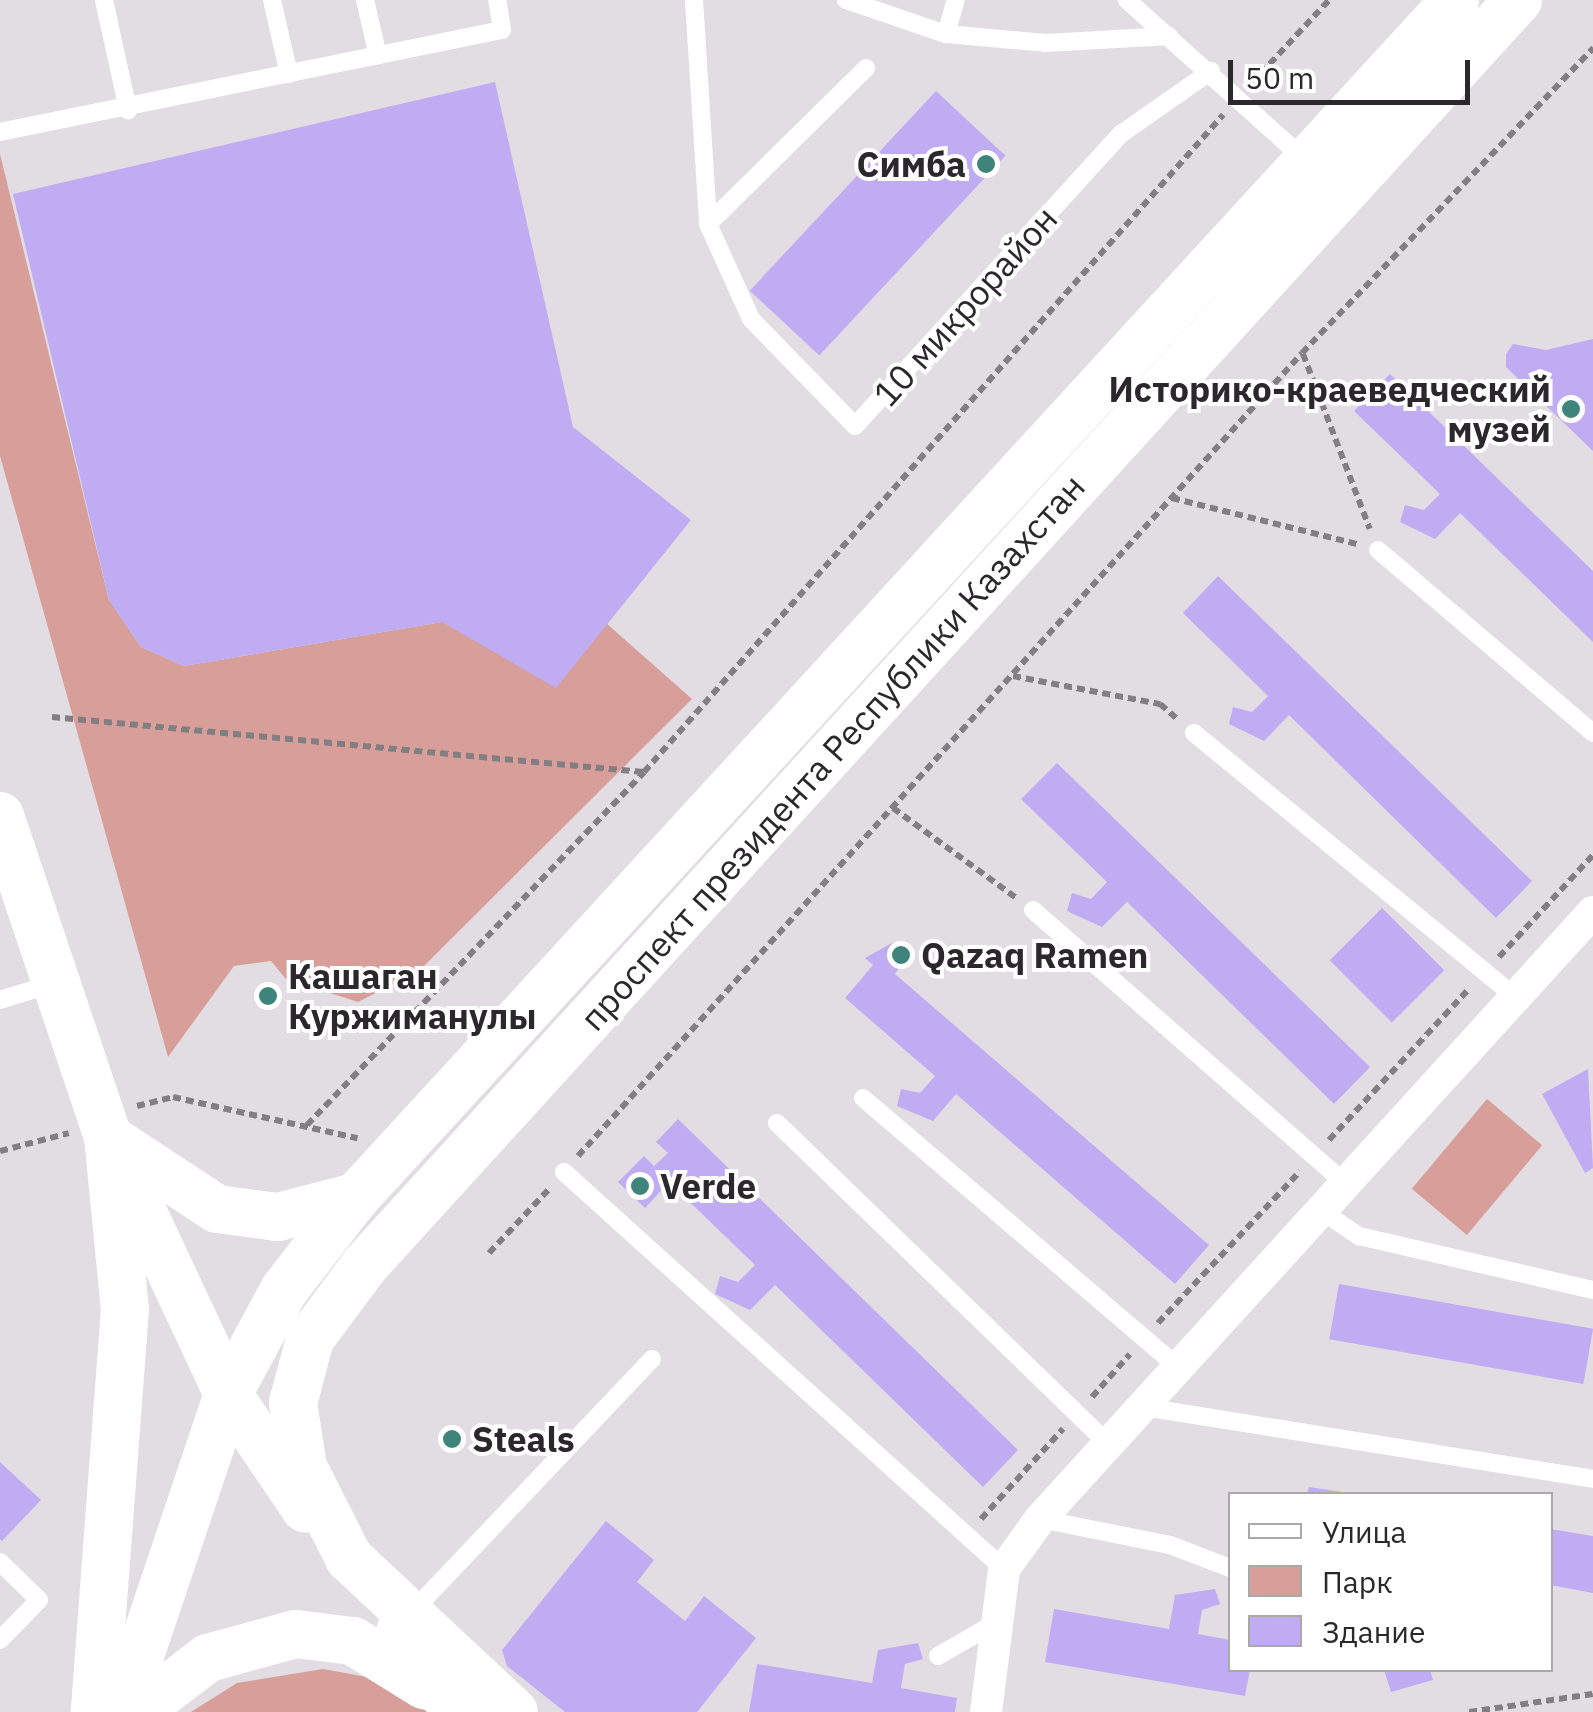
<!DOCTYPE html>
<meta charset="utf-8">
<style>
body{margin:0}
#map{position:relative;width:1593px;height:1712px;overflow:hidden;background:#e2dde2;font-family:"IBM Plex Sans",sans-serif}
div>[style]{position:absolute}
.green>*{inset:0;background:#d79e9a;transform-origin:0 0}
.building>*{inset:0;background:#c0acf3;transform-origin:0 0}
.path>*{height:6px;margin-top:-3px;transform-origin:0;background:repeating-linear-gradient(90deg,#827e82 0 8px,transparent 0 13px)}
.service>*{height:18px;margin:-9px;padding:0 9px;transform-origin:9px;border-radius:9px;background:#fff}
.minor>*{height:32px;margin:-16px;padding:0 16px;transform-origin:16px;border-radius:16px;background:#fff}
.secondary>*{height:48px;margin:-24px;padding:0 24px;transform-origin:24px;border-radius:24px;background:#fff}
.dots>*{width:28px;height:28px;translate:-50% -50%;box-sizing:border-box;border:5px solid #fff;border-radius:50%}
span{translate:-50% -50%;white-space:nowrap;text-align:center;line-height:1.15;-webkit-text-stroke:8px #fff;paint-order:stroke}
.poi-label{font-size:35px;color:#2a282a;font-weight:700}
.right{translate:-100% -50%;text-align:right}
.left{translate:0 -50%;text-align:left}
.street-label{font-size:35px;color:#2a282a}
.legend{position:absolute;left:1228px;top:1492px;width:325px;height:180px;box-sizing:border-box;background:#fff;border:2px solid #aaa9aa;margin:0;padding:12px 18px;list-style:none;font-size:30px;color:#2a282a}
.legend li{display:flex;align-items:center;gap:20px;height:50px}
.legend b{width:50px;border:2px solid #aaa9aa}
.scale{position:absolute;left:1228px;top:60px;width:242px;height:45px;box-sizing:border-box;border:5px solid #2a282a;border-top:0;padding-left:12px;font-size:30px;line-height:35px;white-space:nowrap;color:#2a282a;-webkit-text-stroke:8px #fff;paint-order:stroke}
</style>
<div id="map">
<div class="green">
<i style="clip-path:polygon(0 154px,109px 600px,141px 647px,184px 666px,442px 622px,606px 623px,692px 699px,419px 971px,358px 1002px,286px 979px,271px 961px,234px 966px,168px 1057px,0 456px)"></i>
<i style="left:1487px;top:1099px;width:72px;height:117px;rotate:40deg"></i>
<i style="clip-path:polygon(323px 1669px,367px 1677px,428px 1712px,191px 1712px,237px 1683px)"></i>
</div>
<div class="building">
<i style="clip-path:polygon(495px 82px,573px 427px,691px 520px,556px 688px,442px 622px,184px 666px,141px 647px,109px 600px,13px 194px)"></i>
<i style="left:936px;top:91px;width:95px;height:273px;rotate:43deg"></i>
<i style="clip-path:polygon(1593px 339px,1593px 451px,1506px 367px,1506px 354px,1513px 344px,1546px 350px)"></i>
<i style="clip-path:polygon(1390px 374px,1593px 571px,1593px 642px,1460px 513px,1435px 539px,1400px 522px,1405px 505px,1424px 510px,1440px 494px,1354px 411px)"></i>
<i style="clip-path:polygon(1218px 576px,1532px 881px,1496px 918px,1289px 715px,1264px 741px,1229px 724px,1233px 707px,1252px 712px,1268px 696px,1183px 613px)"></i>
<i style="clip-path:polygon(1057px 763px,1370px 1067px,1334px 1104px,1127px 902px,1102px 927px,1067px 911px,1072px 893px,1091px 899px,1107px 882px,1021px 799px)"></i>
<i style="left:1382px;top:908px;width:88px;height:74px;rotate:45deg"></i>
<i style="clip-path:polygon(892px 943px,908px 955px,895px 974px,1209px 1245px,1175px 1284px,956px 1094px,933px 1121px,897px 1106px,901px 1089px,920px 1093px,935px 1076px,845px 998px,873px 965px,865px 958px)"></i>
<i style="clip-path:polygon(1588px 1069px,1593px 1168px,1585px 1173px,1542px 1094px)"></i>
<i style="clip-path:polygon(678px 1119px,1018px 1450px,983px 1487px,775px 1285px,750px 1310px,715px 1294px,720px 1276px,738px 1282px,755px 1265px,669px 1182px,645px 1208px,618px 1182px,644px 1156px,654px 1166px,668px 1153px,656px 1142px)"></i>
<i style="left:1339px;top:1284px;width:258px;height:56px;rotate:10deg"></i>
<i style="clip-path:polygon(0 1462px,41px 1500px,2px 1541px,0 1539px)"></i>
<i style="clip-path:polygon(1309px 1487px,1342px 1492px,1342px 1494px,1307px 1494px)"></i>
<i style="clip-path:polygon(606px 1521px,654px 1560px,637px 1582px,685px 1621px,704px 1596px,756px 1638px,697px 1712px,565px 1712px,507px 1666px,502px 1650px)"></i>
<i style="clip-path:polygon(1550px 1529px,1593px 1536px,1593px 1593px,1550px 1585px)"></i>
<i style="clip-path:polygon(1215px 1589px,1220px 1604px,1202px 1610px,1198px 1634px,1230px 1640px,1230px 1670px,1250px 1670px,1245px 1696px,1045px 1662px,1054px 1609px,1169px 1629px,1175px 1595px)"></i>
<i style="clip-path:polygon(918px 1643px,923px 1659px,905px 1664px,901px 1688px,957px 1698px,955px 1712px,749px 1712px,757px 1664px,872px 1683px,878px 1650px)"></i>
<i style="clip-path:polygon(1384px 1670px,1430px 1670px,1433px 1680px,1391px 1692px)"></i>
</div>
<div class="path">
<i style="left:1252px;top:83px;width:113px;rotate:-47.1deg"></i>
<i style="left:1303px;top:354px;width:187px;rotate:69.1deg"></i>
<i style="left:1172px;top:498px;width:194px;rotate:14deg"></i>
<i style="left:1013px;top:676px;width:150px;rotate:10.8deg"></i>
<i style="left:1160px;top:704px;width:23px;rotate:41deg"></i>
<i style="left:52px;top:717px;width:594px;rotate:5.32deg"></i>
<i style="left:893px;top:808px;width:155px;rotate:36.1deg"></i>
<i style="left:1499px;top:957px;width:139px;rotate:-47.3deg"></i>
<i style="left:137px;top:1106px;width:37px;rotate:-14deg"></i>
<i style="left:173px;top:1097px;width:189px;rotate:12.6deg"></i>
<i style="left:307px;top:1125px;width:488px;rotate:-46.3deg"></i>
<i style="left:644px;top:772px;width:876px;rotate:-48.61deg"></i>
<i style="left:1329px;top:1140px;width:207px;rotate:-47.2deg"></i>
<i style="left:0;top:1151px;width:71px;rotate:-14.6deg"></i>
<i style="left:578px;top:1156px;width:1081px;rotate:-47.96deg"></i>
<i style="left:1302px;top:353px;width:422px;rotate:-46.3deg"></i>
<i style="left:489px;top:1253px;width:89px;rotate:-46.8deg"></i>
<i style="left:1158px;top:1323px;width:208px;rotate:-46.9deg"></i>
<i style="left:1092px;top:1397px;width:57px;rotate:-48.5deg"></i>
<i style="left:981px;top:1519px;width:122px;rotate:-47.7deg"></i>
<i style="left:1469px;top:1712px;width:125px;rotate:-8.3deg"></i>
</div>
<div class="service">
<i style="left:104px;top:0;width:113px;rotate:77.7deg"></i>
<i style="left:272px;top:0;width:76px;rotate:77.1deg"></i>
<i style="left:365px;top:0;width:57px;rotate:76.9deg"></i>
<i style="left:694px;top:0;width:224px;rotate:86.4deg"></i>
<i style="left:708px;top:224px;width:104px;rotate:65.6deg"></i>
<i style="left:751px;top:319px;width:149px;rotate:45.8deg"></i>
<i style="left:855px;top:426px;width:395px;rotate:-47.7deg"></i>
<i style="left:1121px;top:134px;width:110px;rotate:-35deg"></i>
<i style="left:846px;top:0;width:106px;rotate:18.8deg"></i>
<i style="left:946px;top:34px;width:100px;rotate:5.1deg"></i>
<i style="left:1046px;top:43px;width:123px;rotate:-3.3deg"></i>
<i style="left:1127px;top:0;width:238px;rotate:41.9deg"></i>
<i style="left:946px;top:34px;width:35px;rotate:-74deg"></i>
<i style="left:0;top:132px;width:512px;rotate:-11.49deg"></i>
<i style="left:502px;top:30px;width:30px;rotate:-99deg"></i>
<i style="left:708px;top:224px;width:222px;rotate:-44.6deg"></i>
<i style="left:1378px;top:550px;width:282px;rotate:40.4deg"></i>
<i style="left:1194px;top:733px;width:418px;rotate:39.4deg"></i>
<i style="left:1033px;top:910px;width:419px;rotate:41.2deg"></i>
<i style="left:0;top:1000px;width:54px;rotate:-17.1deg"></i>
<i style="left:863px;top:1098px;width:417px;rotate:40.5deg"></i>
<i style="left:777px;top:1123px;width:461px;rotate:44.1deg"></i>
<i style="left:564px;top:1172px;width:593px;rotate:42.06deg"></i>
<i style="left:1326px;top:1214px;width:40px;rotate:34deg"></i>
<i style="left:1359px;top:1236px;width:240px;rotate:13deg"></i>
<i style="left:1144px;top:1407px;width:455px;rotate:9.1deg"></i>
<i style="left:1040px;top:1519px;width:133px;rotate:11.3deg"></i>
<i style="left:1170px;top:1545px;width:64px;rotate:21deg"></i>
<i style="left:0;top:1562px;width:54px;rotate:44.3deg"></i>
<i style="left:39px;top:1600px;width:56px;rotate:134.3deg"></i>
<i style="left:411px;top:1613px;width:350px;rotate:-46.5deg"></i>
<i style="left:938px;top:1656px;width:68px;rotate:-30deg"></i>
</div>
<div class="minor">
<i style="left:986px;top:1712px;width:144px;rotate:-82.8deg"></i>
<i style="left:1004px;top:1569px;width:62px;rotate:-54.2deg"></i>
<i style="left:1040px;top:1519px;width:821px;rotate:-47.67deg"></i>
</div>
<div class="secondary">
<i style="left:0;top:816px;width:339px;rotate:71.4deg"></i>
<i style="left:108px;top:1137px;width:173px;rotate:84.4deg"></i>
<i style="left:125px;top:1309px;width:404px;rotate:94.3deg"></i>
<i style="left:115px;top:1142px;width:122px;rotate:33.3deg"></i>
<i style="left:217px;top:1209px;width:62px;rotate:7.5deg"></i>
<i style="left:278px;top:1217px;width:81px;rotate:-14.4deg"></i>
<i style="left:124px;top:1172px;width:245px;rotate:64.9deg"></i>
<i style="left:228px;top:1394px;width:138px;rotate:56deg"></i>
<i style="left:400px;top:1632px;width:98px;rotate:55deg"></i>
<i style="left:121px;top:1712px;width:336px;rotate:-71.4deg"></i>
<i style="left:228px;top:1394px;width:118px;rotate:-61.7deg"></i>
<i style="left:284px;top:1290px;width:118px;rotate:-52.3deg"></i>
<i style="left:356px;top:1197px;width:1625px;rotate:-47.44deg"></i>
<i style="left:137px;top:1712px;width:89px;rotate:-37.3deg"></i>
<i style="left:208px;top:1658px;width:91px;rotate:-15.3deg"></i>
<i style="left:296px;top:1634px;width:57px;rotate:7deg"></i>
<i style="left:353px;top:1641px;width:84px;rotate:31.8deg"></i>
<i style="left:514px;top:1712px;width:226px;rotate:-137deg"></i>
<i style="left:349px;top:1558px;width:102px;rotate:-116.8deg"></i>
<i style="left:303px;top:1467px;width:65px;rotate:-98.9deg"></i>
<i style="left:293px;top:1403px;width:66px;rotate:-75.1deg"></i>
<i style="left:310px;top:1339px;width:92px;rotate:-53.4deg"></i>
<i style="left:365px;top:1265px;width:1712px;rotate:-47.65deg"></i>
</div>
<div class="dots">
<i style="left:986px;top:164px;background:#3e847a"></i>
<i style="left:1571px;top:409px;background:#3e847a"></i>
<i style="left:901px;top:955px;background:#3e847a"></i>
<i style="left:268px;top:996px;background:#3e847a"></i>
<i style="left:640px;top:1186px;background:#3e847a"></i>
<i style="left:452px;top:1439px;background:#3e847a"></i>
</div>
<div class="poi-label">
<span class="right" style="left:966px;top:164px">Симба</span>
<span class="right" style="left:1551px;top:409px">Историко-краеведческий<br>музей</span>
<span class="left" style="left:921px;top:955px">Qazaq Ramen</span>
<span class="left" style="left:288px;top:996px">Кашаган<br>Куржиманулы</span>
<span class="left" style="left:660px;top:1186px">Verde</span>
<span class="left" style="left:472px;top:1439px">Steals</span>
</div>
<div class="street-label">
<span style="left:965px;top:306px;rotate:-48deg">10 микрорайон</span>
<span style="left:832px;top:752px;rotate:-48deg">проспект президента Республики Казахстан</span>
</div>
<ul class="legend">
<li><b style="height:12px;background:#fff"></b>Улица</li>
<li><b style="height:28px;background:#d79e9a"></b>Парк</li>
<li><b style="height:28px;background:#c0acf3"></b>Здание</li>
</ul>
<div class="scale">50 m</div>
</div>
